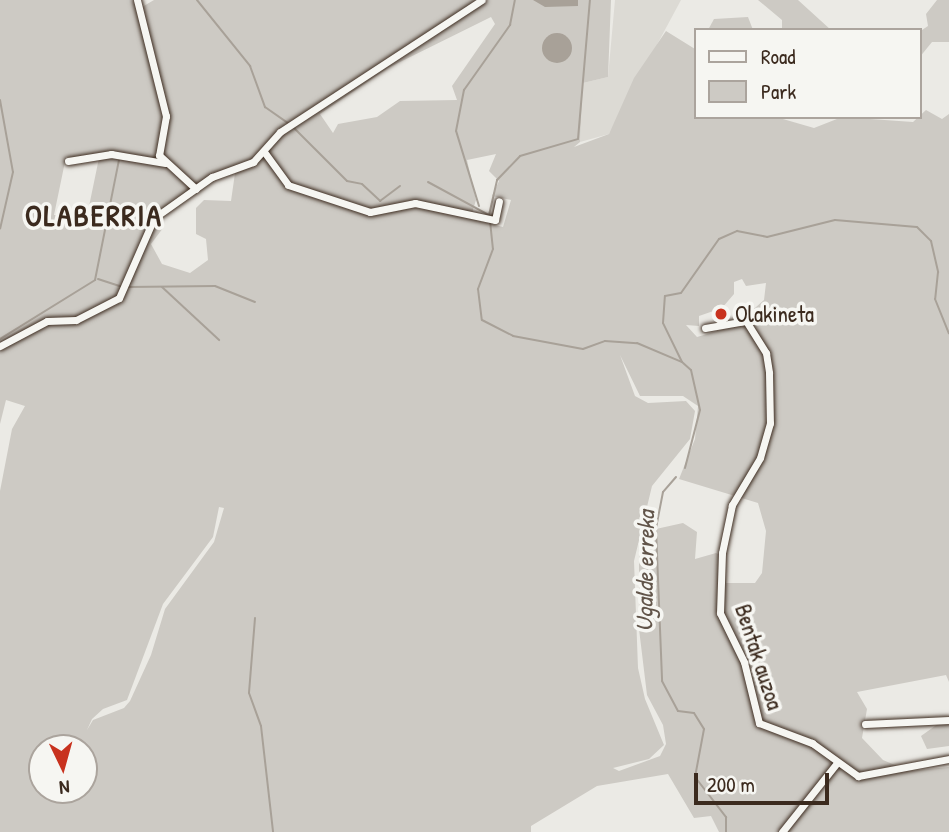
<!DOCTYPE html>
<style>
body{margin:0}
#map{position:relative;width:949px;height:832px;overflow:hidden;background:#ebeae5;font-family:"Patrick Hand",sans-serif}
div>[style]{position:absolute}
.built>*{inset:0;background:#dcdad4}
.green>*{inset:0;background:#cdcac4}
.water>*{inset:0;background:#a8a198}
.round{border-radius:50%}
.stream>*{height:2px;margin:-1px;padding:0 1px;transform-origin:1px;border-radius:1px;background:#a8a198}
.roads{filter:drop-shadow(0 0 2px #3b2a1e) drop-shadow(0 0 2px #3b2a1e)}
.minor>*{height:7px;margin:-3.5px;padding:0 3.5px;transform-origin:3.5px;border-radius:3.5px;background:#f6f6f2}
.dots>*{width:19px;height:19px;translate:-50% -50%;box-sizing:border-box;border:4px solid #f6f6f2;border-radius:50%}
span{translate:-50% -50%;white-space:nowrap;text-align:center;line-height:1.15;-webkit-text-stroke:7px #f6f6f2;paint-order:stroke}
.poi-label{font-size:23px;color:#3b2a1e}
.left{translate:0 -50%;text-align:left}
.street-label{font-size:23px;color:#3b2a1e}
.water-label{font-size:24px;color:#615449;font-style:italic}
.district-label{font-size:30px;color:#3b2a1e;font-weight:700;letter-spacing:2px}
.legend{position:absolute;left:694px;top:28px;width:228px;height:91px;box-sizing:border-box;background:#f6f6f2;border:2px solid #aba49d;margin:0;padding:9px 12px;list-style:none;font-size:21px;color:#3b2a1e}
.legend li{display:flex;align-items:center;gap:14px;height:35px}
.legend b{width:35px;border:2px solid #aba49d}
.north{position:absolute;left:28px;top:734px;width:70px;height:70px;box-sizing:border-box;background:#f6f6f2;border:2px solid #aba49d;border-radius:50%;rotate:175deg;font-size:19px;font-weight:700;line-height:28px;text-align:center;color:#3b2a1e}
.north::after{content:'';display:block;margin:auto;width:24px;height:32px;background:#c8321e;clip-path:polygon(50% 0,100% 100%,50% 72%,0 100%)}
.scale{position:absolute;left:694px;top:773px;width:135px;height:32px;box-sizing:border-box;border:4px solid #3b2a1e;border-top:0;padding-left:9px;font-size:21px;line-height:24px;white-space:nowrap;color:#3b2a1e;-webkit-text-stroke:5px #f6f6f2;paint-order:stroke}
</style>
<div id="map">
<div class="built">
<i style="clip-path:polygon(615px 0,681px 0,609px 134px,580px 142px,583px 83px,608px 77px)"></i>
</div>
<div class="green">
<i style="clip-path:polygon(evenodd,0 0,134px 0,142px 7px,154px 0,611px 0,608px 77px,583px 83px,580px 142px,574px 147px,609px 134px,634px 78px,666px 31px,695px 49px,695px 117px,776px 117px,814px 128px,842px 117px,913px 122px,926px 110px,942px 119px,949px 114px,949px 682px,946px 675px,857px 692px,867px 709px,862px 738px,883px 760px,909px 771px,949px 767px,949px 832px,719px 832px,711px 816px,694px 818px,668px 774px,597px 786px,531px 826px,531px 832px,0 832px,0 491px,12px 429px,25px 406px,6px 400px,0 424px,0 0,491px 17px,495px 24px,452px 86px,457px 100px,400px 101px,377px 117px,338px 124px,333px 133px,320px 114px,388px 68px,491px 17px,0 0,496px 154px,489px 171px,499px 181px,492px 196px,511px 200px,503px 227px,415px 205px,368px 213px,339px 206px,377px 210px,417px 202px,472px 213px,476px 200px,467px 160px,496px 154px,0 0,66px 157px,99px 158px,87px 216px,54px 215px,66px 157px,0 0,235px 173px,231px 201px,204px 200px,196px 208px,196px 234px,206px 239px,208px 260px,190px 273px,162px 264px,151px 244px,163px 228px,156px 216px,212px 176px,235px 173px,0 0,742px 279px,746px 286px,766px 283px,764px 300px,747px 315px,755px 330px,744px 323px,697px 337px,686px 325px,699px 326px,699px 316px,722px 308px,734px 294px,734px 282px,742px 279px,0 0,620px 355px,640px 396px,683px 396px,698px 406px,695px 439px,679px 479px,758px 503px,766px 531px,762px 573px,755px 583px,726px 583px,726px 558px,716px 553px,695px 559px,697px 532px,683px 523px,647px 531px,639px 559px,639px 629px,647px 695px,663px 725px,666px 744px,660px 756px,619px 771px,613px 768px,649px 759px,664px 745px,645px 699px,638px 668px,634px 561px,652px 486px,690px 439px,695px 411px,686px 401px,648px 403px,635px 396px,620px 355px,0 0,219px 507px,224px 508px,214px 542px,165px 609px,151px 655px,130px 701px,124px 708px,93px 720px,87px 730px,92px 719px,103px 709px,127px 700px,163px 604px,213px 537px,219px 507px,0 0,42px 748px,84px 748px,84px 790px,42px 790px,42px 748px)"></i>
<i style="clip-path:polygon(758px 0,798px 0,831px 30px,782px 30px,782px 20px)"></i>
<i style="clip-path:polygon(937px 0,949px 0,949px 42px,932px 42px,919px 58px,919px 32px,928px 26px,926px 14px)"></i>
<i style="clip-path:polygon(748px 17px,753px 30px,708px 30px,714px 19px)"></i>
<i style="clip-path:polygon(949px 716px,949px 746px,927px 749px,921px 736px)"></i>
</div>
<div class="water">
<i style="clip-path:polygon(533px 0,578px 0,578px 6px,545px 7px)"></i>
<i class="round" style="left:542px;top:33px;width:30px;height:30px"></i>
</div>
<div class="stream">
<i style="left:197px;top:0;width:85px;rotate:51.2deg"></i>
<i style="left:250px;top:66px;width:44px;rotate:69.9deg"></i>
<i style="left:265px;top:107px;width:29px;rotate:35deg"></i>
<i style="left:0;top:100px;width:73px;rotate:79.8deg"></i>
<i style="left:13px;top:172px;width:58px;rotate:102.8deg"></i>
<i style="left:294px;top:128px;width:75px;rotate:45deg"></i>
<i style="left:347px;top:181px;width:15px;rotate:11deg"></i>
<i style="left:362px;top:184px;width:25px;rotate:43deg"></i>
<i style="left:380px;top:201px;width:25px;rotate:-37deg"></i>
<i style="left:428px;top:182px;width:69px;rotate:28.4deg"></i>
<i style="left:479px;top:206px;width:78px;rotate:-107deg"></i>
<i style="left:456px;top:131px;width:42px;rotate:-79deg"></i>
<i style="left:464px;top:90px;width:80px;rotate:-54.7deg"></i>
<i style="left:510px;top:25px;width:25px;rotate:-79deg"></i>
<i style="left:489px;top:215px;width:36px;rotate:-77deg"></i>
<i style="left:497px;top:180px;width:33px;rotate:-46deg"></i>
<i style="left:520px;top:156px;width:60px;rotate:-16.3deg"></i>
<i style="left:578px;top:139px;width:140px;rotate:-85.1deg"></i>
<i style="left:490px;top:221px;width:28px;rotate:84deg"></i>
<i style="left:493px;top:249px;width:43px;rotate:110.6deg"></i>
<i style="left:478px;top:289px;width:31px;rotate:83deg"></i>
<i style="left:482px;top:320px;width:35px;rotate:27deg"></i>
<i style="left:513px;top:336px;width:71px;rotate:10.5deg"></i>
<i style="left:583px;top:349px;width:23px;rotate:-20deg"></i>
<i style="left:605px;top:341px;width:32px;rotate:4deg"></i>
<i style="left:637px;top:343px;width:49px;rotate:22.9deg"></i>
<i style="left:682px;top:362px;width:12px;rotate:42deg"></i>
<i style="left:691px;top:370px;width:41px;rotate:77.3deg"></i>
<i style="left:700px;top:410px;width:60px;rotate:104.5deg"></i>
<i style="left:98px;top:279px;width:25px;rotate:18deg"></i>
<i style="left:129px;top:287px;width:86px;rotate:-0.7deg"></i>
<i style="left:215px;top:286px;width:43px;rotate:21.8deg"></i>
<i style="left:162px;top:287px;width:78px;rotate:42.9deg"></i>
<i style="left:0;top:339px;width:112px;rotate:-31.8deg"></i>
<i style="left:95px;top:280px;width:122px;rotate:-78.7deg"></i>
<i style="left:682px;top:362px;width:43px;rotate:-116deg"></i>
<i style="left:663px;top:323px;width:27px;rotate:-86deg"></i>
<i style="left:665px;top:296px;width:16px;rotate:-11deg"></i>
<i style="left:681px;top:293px;width:66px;rotate:-54.9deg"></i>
<i style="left:719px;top:239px;width:20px;rotate:-24deg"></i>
<i style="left:737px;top:231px;width:31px;rotate:11deg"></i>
<i style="left:767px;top:237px;width:70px;rotate:-14deg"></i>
<i style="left:835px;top:220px;width:82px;rotate:4.9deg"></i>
<i style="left:917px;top:227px;width:20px;rotate:45deg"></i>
<i style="left:931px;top:241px;width:32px;rotate:77deg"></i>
<i style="left:938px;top:272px;width:27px;rotate:96deg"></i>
<i style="left:935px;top:299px;width:37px;rotate:68deg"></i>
<i style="left:676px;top:477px;width:20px;rotate:131deg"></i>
<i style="left:663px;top:492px;width:38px;rotate:101deg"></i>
<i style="left:656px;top:529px;width:152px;rotate:87.7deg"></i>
<i style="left:662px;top:681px;width:34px;rotate:62deg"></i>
<i style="left:678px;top:711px;width:16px;rotate:7deg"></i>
<i style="left:694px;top:713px;width:19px;rotate:58deg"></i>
<i style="left:704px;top:729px;width:49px;rotate:100.6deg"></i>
<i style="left:695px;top:777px;width:51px;rotate:52.2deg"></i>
<i style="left:726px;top:817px;width:15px;rotate:90deg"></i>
<i style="left:255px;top:618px;width:75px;rotate:94.6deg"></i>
<i style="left:249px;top:693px;width:35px;rotate:70deg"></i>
<i style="left:261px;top:726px;width:107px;rotate:83.5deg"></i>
</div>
<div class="roads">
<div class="minor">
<i style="left:137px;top:0;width:120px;rotate:76deg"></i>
<i style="left:166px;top:116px;width:40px;rotate:100deg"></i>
<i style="left:159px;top:155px;width:50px;rotate:42.6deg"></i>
<i style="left:265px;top:153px;width:39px;rotate:54deg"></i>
<i style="left:288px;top:185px;width:86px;rotate:18.2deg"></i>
<i style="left:370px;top:212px;width:46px;rotate:-11.3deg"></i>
<i style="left:415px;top:203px;width:82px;rotate:12deg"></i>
<i style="left:495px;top:220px;width:19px;rotate:-78deg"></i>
<i style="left:68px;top:161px;width:44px;rotate:-9.2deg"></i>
<i style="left:111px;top:154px;width:55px;rotate:9.5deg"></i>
<i style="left:705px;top:328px;width:42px;rotate:-9.7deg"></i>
<i style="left:746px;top:321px;width:38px;rotate:58deg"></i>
<i style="left:766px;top:353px;width:20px;rotate:81deg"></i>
<i style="left:769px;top:373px;width:50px;rotate:88.9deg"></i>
<i style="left:770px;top:423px;width:36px;rotate:106deg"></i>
<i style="left:760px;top:458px;width:55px;rotate:120.8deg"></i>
<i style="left:732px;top:505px;width:49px;rotate:101.8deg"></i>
<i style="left:722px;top:553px;width:60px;rotate:91.9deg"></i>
<i style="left:720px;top:613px;width:55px;rotate:63.9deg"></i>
<i style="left:744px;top:662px;width:63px;rotate:76.2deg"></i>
<i style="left:759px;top:723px;width:57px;rotate:20.7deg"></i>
<i style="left:812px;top:743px;width:57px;rotate:35.7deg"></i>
<i style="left:858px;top:776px;width:93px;rotate:-10.6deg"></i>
<i style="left:0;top:346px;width:53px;rotate:-28deg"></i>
<i style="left:47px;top:321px;width:29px;rotate:-2deg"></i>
<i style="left:76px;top:320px;width:48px;rotate:-27.1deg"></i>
<i style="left:119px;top:298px;width:87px;rotate:-66.4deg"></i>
<i style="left:154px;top:218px;width:71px;rotate:-35.3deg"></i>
<i style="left:212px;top:177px;width:44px;rotate:-20.1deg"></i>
<i style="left:253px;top:162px;width:40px;rotate:-48deg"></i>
<i style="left:280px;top:132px;width:241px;rotate:-33.2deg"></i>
<i style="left:865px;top:724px;width:84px;rotate:-2.7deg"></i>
<i style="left:782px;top:832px;width:87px;rotate:-51.5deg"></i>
</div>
</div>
<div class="dots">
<i style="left:721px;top:314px;background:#c8321e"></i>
</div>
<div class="poi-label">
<span class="left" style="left:735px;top:314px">Olakineta</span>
</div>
<div class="street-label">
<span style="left:759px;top:657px;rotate:72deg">Bentak auzoa</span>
</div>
<div class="water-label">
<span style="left:645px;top:571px;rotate:-89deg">Ugalde erreka</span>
</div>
<div class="district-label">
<span style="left:94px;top:215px">OLABERRIA</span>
</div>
<ul class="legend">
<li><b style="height:9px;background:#f6f6f2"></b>Road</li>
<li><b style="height:19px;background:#cdcac4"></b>Park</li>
</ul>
<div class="north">N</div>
<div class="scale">200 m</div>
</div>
